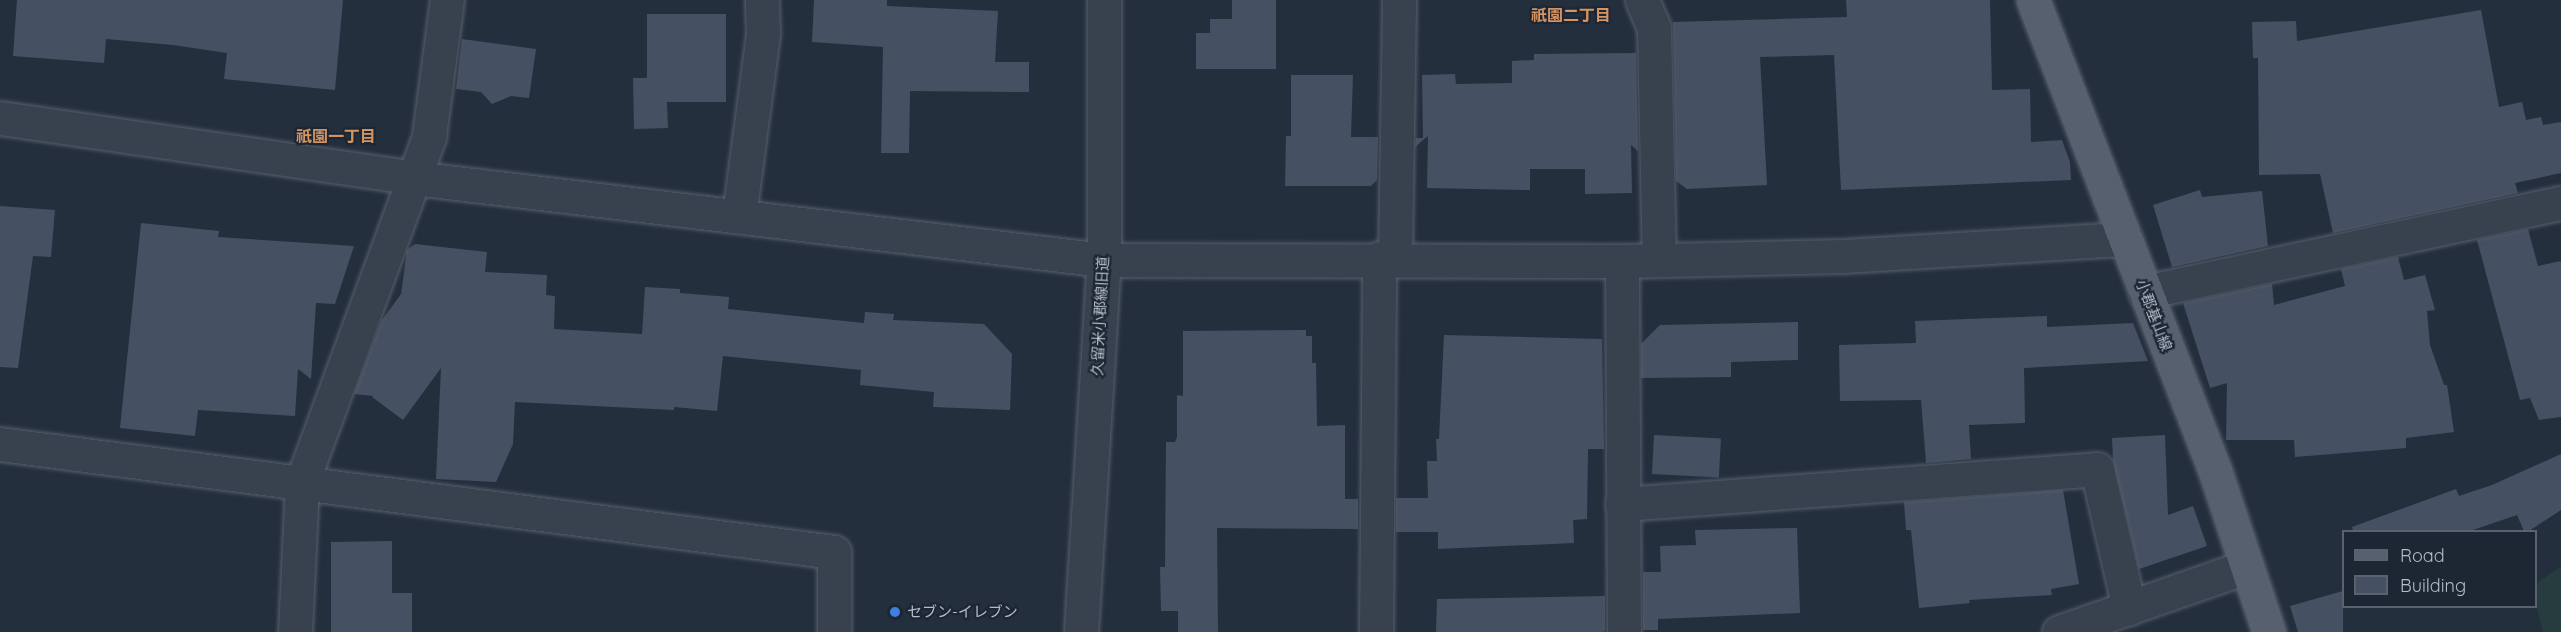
<!DOCTYPE html>
<meta charset="utf-8">
<style>
body{margin:0}
#map{position:relative;width:2561px;height:632px;overflow:hidden;background:#242f3e;font-family:Quicksand,"Noto Sans JP",sans-serif}
div>[style]{position:absolute}
.green>*{inset:0;background:#263c3f}
.building>*{inset:0;background:#455162;transform-origin:0 0}
.roads{filter:drop-shadow(0 0 2px #565f6c) drop-shadow(0 0 2px #565f6c)}
.minor>*{height:33px;margin:-16.5px;padding:0 16.5px;transform-origin:16.5px;border-radius:16.5px;background:#38414e}
.major>*{height:33px;margin:-16.5px;padding:0 16.5px;transform-origin:16.5px;border-radius:16.5px;background:#56606e}
.dots>*{width:16px;height:16px;translate:-50% -50%;box-sizing:border-box;border:3px solid #1d2633;border-radius:50%}
span{translate:-50% -50%;white-space:nowrap;text-align:center;line-height:1.15;-webkit-text-stroke:4.5px #1d2633;paint-order:stroke}
.street-label{font-size:15px;color:#b4bcc9}
.poi-label{font-size:15px;color:#b4bcc9}
.left{translate:0 -50%;text-align:left}
.neighbourhood-label{font-size:16px;color:#d59563;font-weight:700}
.legend{position:absolute;left:2342px;top:530px;width:195px;height:78px;box-sizing:border-box;background:#1d2633;border:2px solid #59626f;margin:0;padding:8px 10px;list-style:none;font-size:18px;color:#b4bcc9}
.legend li{display:flex;align-items:center;gap:12px;height:30px}
.legend b{width:30px;border:2px solid #59626f}
</style>
<div id="map">
<div class="green">
<i style="clip-path:polygon(2561px 566px,2561px 632px,2543px 632px,2536px 605px,2536px 584px)"></i>
</div>
<div class="building">
<i style="clip-path:polygon(17px 0,343px 0,335px 90px,224px 79px,227px 53px,173px 45px,106px 39px,104px 63px,13px 56px)"></i>
<i style="clip-path:polygon(814px 0,887px 0,887px 6px,998px 11px,995px 62px,1029px 62px,1029px 92px,910px 91px,909px 153px,881px 153px,883px 47px,812px 42px)"></i>
<i style="clip-path:polygon(1232px 0,1276px 0,1276px 69px,1196px 69px,1196px 33px,1210px 33px,1210px 19px,1232px 19px)"></i>
<i style="clip-path:polygon(1846px 0,1990px 0,1992px 90px,2030px 89px,2031px 142px,2062px 140px,2070px 162px,2071px 180px,1841px 190px,1834px 55px,1760px 57px,1767px 185px,1687px 189px,1676px 181px,1673px 22px,1847px 17px)"></i>
<i style="clip-path:polygon(2481px 10px,2499px 107px,2522px 102px,2526px 120px,2541px 117px,2543px 125px,2561px 122px,2561px 173px,2515px 183px,2518px 193px,2333px 233px,2320px 174px,2259px 175px,2258px 58px,2253px 58px,2252px 22px,2296px 21px,2297px 41px)"></i>
<i style="clip-path:polygon(647px 14px,726px 14px,726px 102px,667px 102px,668px 128px,634px 129px,633px 78px,647px 78px)"></i>
<i style="clip-path:polygon(462px 39px,536px 49px,529px 98px,511px 96px,492px 104px,481px 92px,456px 89px)"></i>
<i style="clip-path:polygon(1636px 53px,1638px 151px,1631px 145px,1632px 193px,1585px 194px,1585px 169px,1530px 169px,1530px 190px,1427px 188px,1428px 136px,1415px 147px,1416px 138px,1423px 138px,1422px 75px,1455px 74px,1456px 84px,1512px 83px,1512px 61px,1534px 60px,1534px 54px)"></i>
<i style="clip-path:polygon(1291px 75px,1353px 75px,1351px 137px,1378px 137px,1377px 180px,1371px 186px,1285px 186px,1286px 136px,1291px 136px)"></i>
<i style="clip-path:polygon(2200px 190px,2202px 197px,2262px 191px,2268px 246px,2172px 267px,2153px 205px)"></i>
<i style="clip-path:polygon(0 206px,55px 210px,51px 257px,33px 256px,18px 368px,0 367px)"></i>
<i style="clip-path:polygon(141px 223px,219px 231px,218px 237px,354px 246px,335px 304px,316px 303px,311px 379px,298px 369px,295px 416px,198px 410px,195px 436px,120px 428px)"></i>
<i style="clip-path:polygon(2528px 229px,2538px 266px,2561px 261px,2561px 417px,2539px 420px,2530px 398px,2520px 400px,2477px 240px)"></i>
<i style="clip-path:polygon(415px 244px,487px 252px,485px 272px,547px 275px,546px 295px,555px 296px,554px 329px,642px 334px,645px 287px,680px 289px,680px 293px,729px 297px,728px 309px,864px 323px,865px 312px,894px 314px,893px 320px,984px 324px,1012px 354px,1010px 410px,933px 407px,934px 392px,860px 385px,861px 370px,723px 356px,717px 411px,674px 407px,674px 410px,515px 402px,513px 444px,496px 482px,436px 479px,441px 368px,403px 420px,372px 397px,373px 396px,354px 394px,382px 320px,401px 294px,407px 250px)"></i>
<i style="clip-path:polygon(2398px 257px,2404px 280px,2425px 275px,2435px 310px,2427px 311px,2430px 345px,2444px 385px,2447px 385px,2454px 432px,2406px 438px,2406px 448px,2295px 457px,2294px 440px,2226px 440px,2227px 383px,2210px 388px,2183px 303px,2272px 284px,2274px 305px,2345px 286px,2341px 269px)"></i>
<i style="clip-path:polygon(2047px 316px,2047px 327px,2133px 323px,2148px 361px,2024px 368px,2025px 423px,1969px 425px,1971px 459px,1926px 463px,1921px 400px,1840px 401px,1839px 345px,1916px 343px,1915px 321px)"></i>
<i style="clip-path:polygon(1798px 322px,1798px 360px,1731px 362px,1731px 377px,1641px 378px,1641px 344px,1660px 325px)"></i>
<i style="clip-path:polygon(1306px 330px,1306px 336px,1312px 336px,1312px 363px,1316px 363px,1317px 426px,1345px 425px,1345px 499px,1358px 499px,1358px 529px,1217px 528px,1218px 632px,1178px 632px,1178px 611px,1161px 611px,1160px 567px,1165px 567px,1166px 442px,1175px 442px,1177px 437px,1177px 395px,1183px 396px,1183px 331px)"></i>
<i style="clip-path:polygon(1444px 335px,1602px 339px,1604px 449px,1588px 449px,1587px 519px,1573px 520px,1574px 543px,1438px 549px,1438px 532px,1396px 532px,1396px 498px,1428px 498px,1427px 461px,1437px 461px,1436px 439px,1439px 439px)"></i>
<i style="left:1654px;top:435px;width:67px;height:39px;rotate:3deg"></i>
<i style="clip-path:polygon(2165px 435px,2168px 515px,2193px 506px,2207px 546px,2139px 569px,2113px 460px,2112px 438px)"></i>
<i style="clip-path:polygon(2561px 454px,2561px 510px,2529px 531px,2524px 531px,2517px 515px,2470px 531px,2353px 531px,2352px 527px,2456px 489px,2459px 496px,2492px 485px)"></i>
<i style="clip-path:polygon(2063px 490px,2079px 584px,2051px 589px,2052px 595px,1969px 600px,1970px 603px,1919px 608px,1911px 530px,1906px 530px,1904px 502px)"></i>
<i style="clip-path:polygon(1797px 528px,1800px 613px,1658px 619px,1658px 630px,1643px 630px,1643px 572px,1661px 572px,1660px 546px,1696px 545px,1695px 530px)"></i>
<i style="clip-path:polygon(392px 541px,392px 593px,412px 593px,412px 632px,331px 632px,331px 542px)"></i>
<i style="clip-path:polygon(2343px 591px,2343px 632px,2298px 632px,2290px 606px)"></i>
<i style="clip-path:polygon(1605px 596px,1605px 631px,1603px 632px,1436px 632px,1437px 599px)"></i>
</div>
<div class="roads">
<div class="minor">
<i style="left:1642px;top:0;width:30px;rotate:67deg"></i>
<i style="left:1654px;top:28px;width:232px;rotate:88.8deg"></i>
<i style="left:0;top:118px;width:418px;rotate:8.2deg"></i>
<i style="left:414px;top:178px;width:695px;rotate:6.78deg"></i>
<i style="left:1104px;top:260px;width:518px;rotate:0.11deg"></i>
<i style="left:1622px;top:261px;width:222px;rotate:-1.3deg"></i>
<i style="left:1844px;top:256px;width:282px;rotate:-3.5deg"></i>
<i style="left:739px;top:216px;width:185px;rotate:-82.5deg"></i>
<i style="left:763px;top:33px;width:33px;rotate:-92deg"></i>
<i style="left:1395px;top:259px;width:259px;rotate:-89.1deg"></i>
<i style="left:1622px;top:261px;width:371px;rotate:89.7deg"></i>
<i style="left:2145px;top:292px;width:425px;rotate:-12.1deg"></i>
<i style="left:0;top:444px;width:841px;rotate:7.38deg"></i>
<i style="left:834px;top:552px;width:80px;rotate:90deg"></i>
<i style="left:1622px;top:504px;width:476px;rotate:-4.2deg"></i>
<i style="left:2097px;top:469px;width:143px;rotate:77deg"></i>
<i style="left:295px;top:632px;width:150px;rotate:-87.3deg"></i>
<i style="left:302px;top:482px;width:369px;rotate:-69.8deg"></i>
<i style="left:429px;top:136px;width:137px;rotate:-82.5deg"></i>
<i style="left:1081px;top:632px;width:373px;rotate:-86.5deg"></i>
<i style="left:1104px;top:260px;width:260px;rotate:-90deg"></i>
<i style="left:1376px;top:632px;width:374px;rotate:-89.5deg"></i>
<i style="left:2059px;top:632px;width:198px;rotate:-19.2deg"></i>
</div>
<div class="major">
<i style="left:2033px;top:0;width:505px;rotate:68.87deg"></i>
<i style="left:2215px;top:471px;width:170px;rotate:71.5deg"></i>
</div>
</div>
<div class="dots">
<i style="left:895px;top:612px;background:#3f7fe0"></i>
</div>
<div class="street-label">
<span style="left:2154px;top:315px;rotate:69deg">小郡基山線</span>
<span style="left:1100px;top:316px;rotate:-87deg">久留米小郡線旧道</span>
</div>
<div class="poi-label">
<span class="left" style="left:907px;top:612px">セブン-イレブン</span>
</div>
<div class="neighbourhood-label">
<span style="left:1571px;top:15px">祇園二丁目</span>
<span style="left:336px;top:136px">祇園一丁目</span>
</div>
<ul class="legend">
<li><b style="height:8px;background:#56606e"></b>Road</li>
<li><b style="height:16px;background:#455162"></b>Building</li>
</ul>
</div>
